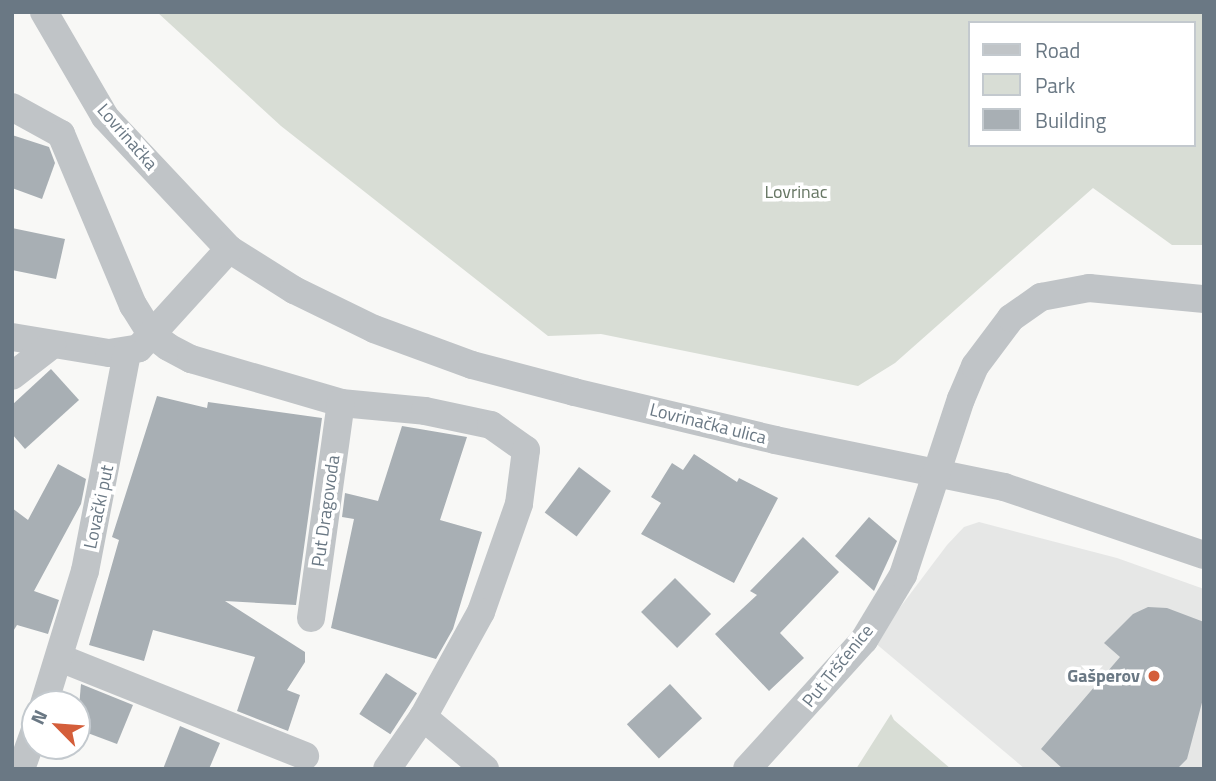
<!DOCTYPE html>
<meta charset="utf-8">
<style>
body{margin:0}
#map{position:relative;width:1216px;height:781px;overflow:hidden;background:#f8f8f6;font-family:"Titillium Web",sans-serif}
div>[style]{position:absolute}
.built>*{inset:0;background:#e6e7e6}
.green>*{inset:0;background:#d8ddd5}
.building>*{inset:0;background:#a8afb4;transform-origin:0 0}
.minor>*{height:28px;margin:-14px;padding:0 14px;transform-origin:14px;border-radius:14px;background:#c0c4c7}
.dots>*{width:19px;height:19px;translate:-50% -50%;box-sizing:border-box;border:4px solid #fff;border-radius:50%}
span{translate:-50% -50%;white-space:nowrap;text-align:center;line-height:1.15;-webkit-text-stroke:7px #fff;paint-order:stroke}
.street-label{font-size:18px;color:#6a7884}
.park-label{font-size:18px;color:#677764}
.poi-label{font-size:18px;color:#6a7884;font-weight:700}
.right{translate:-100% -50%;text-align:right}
.frame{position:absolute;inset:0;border:14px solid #6a7884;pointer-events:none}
.legend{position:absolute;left:968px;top:21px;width:228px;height:126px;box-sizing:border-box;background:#fff;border:2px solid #c3c9ce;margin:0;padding:9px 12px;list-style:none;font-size:21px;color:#6a7884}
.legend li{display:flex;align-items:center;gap:14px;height:35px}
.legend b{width:35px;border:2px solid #c3c9ce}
.north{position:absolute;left:21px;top:690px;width:70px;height:70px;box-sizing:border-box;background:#fff;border:2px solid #c3c9ce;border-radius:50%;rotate:295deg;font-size:19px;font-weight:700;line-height:28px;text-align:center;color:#6a7884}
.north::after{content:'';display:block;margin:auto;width:24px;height:32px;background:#d45e3a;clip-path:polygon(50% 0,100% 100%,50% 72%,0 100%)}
</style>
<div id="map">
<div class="built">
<i style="clip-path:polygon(979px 522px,1117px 558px,1204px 589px,1204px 769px,1025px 769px,874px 642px,947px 545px,964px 527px)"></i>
</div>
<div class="green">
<i style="clip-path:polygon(evenodd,157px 12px,1204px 12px,1204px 245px,1172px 245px,1093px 188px,895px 363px,858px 386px,601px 334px,548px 336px,281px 126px,157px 12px,969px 23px,1193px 23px,1193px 145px,969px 145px,969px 23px)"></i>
<i style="clip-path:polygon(891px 714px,894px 720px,951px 769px,856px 769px)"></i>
</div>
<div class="building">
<i style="clip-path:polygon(12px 135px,49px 147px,55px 163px,42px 199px,12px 188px)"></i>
<i style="clip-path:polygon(12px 228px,65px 239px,56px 279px,12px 270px)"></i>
<i style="clip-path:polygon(51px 369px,79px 400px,25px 449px,12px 434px,12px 405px)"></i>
<i style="clip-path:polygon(157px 396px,207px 408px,208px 402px,322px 418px,296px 605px,225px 601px,305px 652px,305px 662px,287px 690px,300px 695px,288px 731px,237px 711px,255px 657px,153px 630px,144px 661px,89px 645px,119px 540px,112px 537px)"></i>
<i style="clip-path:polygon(402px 426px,467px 437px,440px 520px,482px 532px,453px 629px,436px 659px,331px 628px,354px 519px,342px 517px,345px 493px,378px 501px)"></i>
<i style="clip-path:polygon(694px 454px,737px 482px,739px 478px,778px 498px,734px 583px,641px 534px,661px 503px,651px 497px,672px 463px,683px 470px)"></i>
<i style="clip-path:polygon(58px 464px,86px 479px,81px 504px,34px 591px,59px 600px,48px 634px,17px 625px,12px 633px,12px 508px,28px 520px)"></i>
<i style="left:579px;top:467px;width:40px;height:57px;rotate:37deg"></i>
<i style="clip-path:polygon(869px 517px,897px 541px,874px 591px,835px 556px)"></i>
<i style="clip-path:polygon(803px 537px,839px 572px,780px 633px,804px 658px,769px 691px,715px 634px,757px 595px,750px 591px)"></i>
<i style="left:675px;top:578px;width:51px;height:48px;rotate:45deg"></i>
<i style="clip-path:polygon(1148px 607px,1167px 608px,1204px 622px,1204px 695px,1187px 759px,1177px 769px,1063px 769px,1041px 749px,1120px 657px,1104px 643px,1133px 614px)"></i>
<i style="left:386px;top:673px;width:37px;height:49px;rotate:33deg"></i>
<i style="clip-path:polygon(81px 684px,133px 705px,117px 744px,77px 729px)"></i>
<i style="left:670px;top:684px;width:47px;height:59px;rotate:47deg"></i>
<i style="clip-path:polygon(180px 726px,220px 743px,209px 769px,163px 769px)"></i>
</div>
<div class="minor">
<i style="left:44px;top:12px;width:121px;rotate:59.8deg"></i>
<i style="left:105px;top:117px;width:181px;rotate:46.8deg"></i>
<i style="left:229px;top:249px;width:77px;rotate:32.2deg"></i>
<i style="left:294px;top:290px;width:89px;rotate:26deg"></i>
<i style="left:374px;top:329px;width:104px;rotate:20.2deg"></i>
<i style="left:472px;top:365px;width:106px;rotate:14.8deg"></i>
<i style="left:574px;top:392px;width:207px;rotate:13.4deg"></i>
<i style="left:775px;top:440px;width:234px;rotate:11.6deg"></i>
<i style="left:1004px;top:487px;width:211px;rotate:18.8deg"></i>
<i style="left:12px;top:107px;width:56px;rotate:28.9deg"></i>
<i style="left:61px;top:134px;width:186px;rotate:67.2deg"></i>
<i style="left:133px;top:305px;width:34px;rotate:58deg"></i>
<i style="left:151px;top:334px;width:21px;rotate:37deg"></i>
<i style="left:168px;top:347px;width:26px;rotate:28deg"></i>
<i style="left:191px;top:359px;width:156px;rotate:16.3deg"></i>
<i style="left:341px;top:403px;width:84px;rotate:5.4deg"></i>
<i style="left:425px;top:411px;width:67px;rotate:12deg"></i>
<i style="left:491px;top:425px;width:43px;rotate:35.5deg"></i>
<i style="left:526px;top:450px;width:54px;rotate:97.4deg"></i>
<i style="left:519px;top:504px;width:114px;rotate:109.4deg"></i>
<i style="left:481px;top:612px;width:120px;rotate:118.9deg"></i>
<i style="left:423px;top:717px;width:63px;rotate:124.7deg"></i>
<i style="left:12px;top:337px;width:98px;rotate:9.4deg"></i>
<i style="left:109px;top:353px;width:30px;rotate:-9deg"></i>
<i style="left:139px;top:348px;width:134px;rotate:-47.7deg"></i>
<i style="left:12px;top:376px;width:51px;rotate:-37.8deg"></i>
<i style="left:311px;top:618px;width:217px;rotate:-82.1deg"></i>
<i style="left:60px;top:658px;width:264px;rotate:21.8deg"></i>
<i style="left:44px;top:704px;width:139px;rotate:-72.9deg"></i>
<i style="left:85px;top:571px;width:222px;rotate:-79.1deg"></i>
<i style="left:423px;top:717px;width:81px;rotate:40deg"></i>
<i style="left:21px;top:769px;width:41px;rotate:-70.3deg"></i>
<i style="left:747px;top:769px;width:174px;rotate:-47.8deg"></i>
<i style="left:864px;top:640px;width:76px;rotate:-59deg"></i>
<i style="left:903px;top:575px;width:185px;rotate:-71.8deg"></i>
<i style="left:961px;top:399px;width:36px;rotate:-67deg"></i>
<i style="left:975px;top:366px;width:60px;rotate:-53.1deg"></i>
<i style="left:1011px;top:318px;width:37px;rotate:-35deg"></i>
<i style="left:1041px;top:297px;width:49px;rotate:-10.6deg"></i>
<i style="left:1089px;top:288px;width:116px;rotate:5.5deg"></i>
</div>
<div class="dots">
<i style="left:1154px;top:676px;background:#d45e3a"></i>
</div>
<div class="street-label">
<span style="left:127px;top:137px;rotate:49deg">Lovrinačka</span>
<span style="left:708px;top:424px;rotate:14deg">Lovrinačka ulica</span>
<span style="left:99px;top:507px;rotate:-78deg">Lovački put</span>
<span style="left:326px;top:511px;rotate:-82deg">Put Dragovoda</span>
<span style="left:838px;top:666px;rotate:-51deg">Put Trščenice</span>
</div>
<div class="park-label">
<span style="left:796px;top:192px">Lovrinac</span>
</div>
<div class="poi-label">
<span class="right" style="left:1140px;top:676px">Gašperov</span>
</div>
<div class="frame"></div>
<ul class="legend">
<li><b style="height:9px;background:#c0c4c7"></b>Road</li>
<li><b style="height:19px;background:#d8ddd5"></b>Park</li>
<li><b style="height:19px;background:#a8afb4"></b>Building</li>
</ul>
<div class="north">N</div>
</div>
